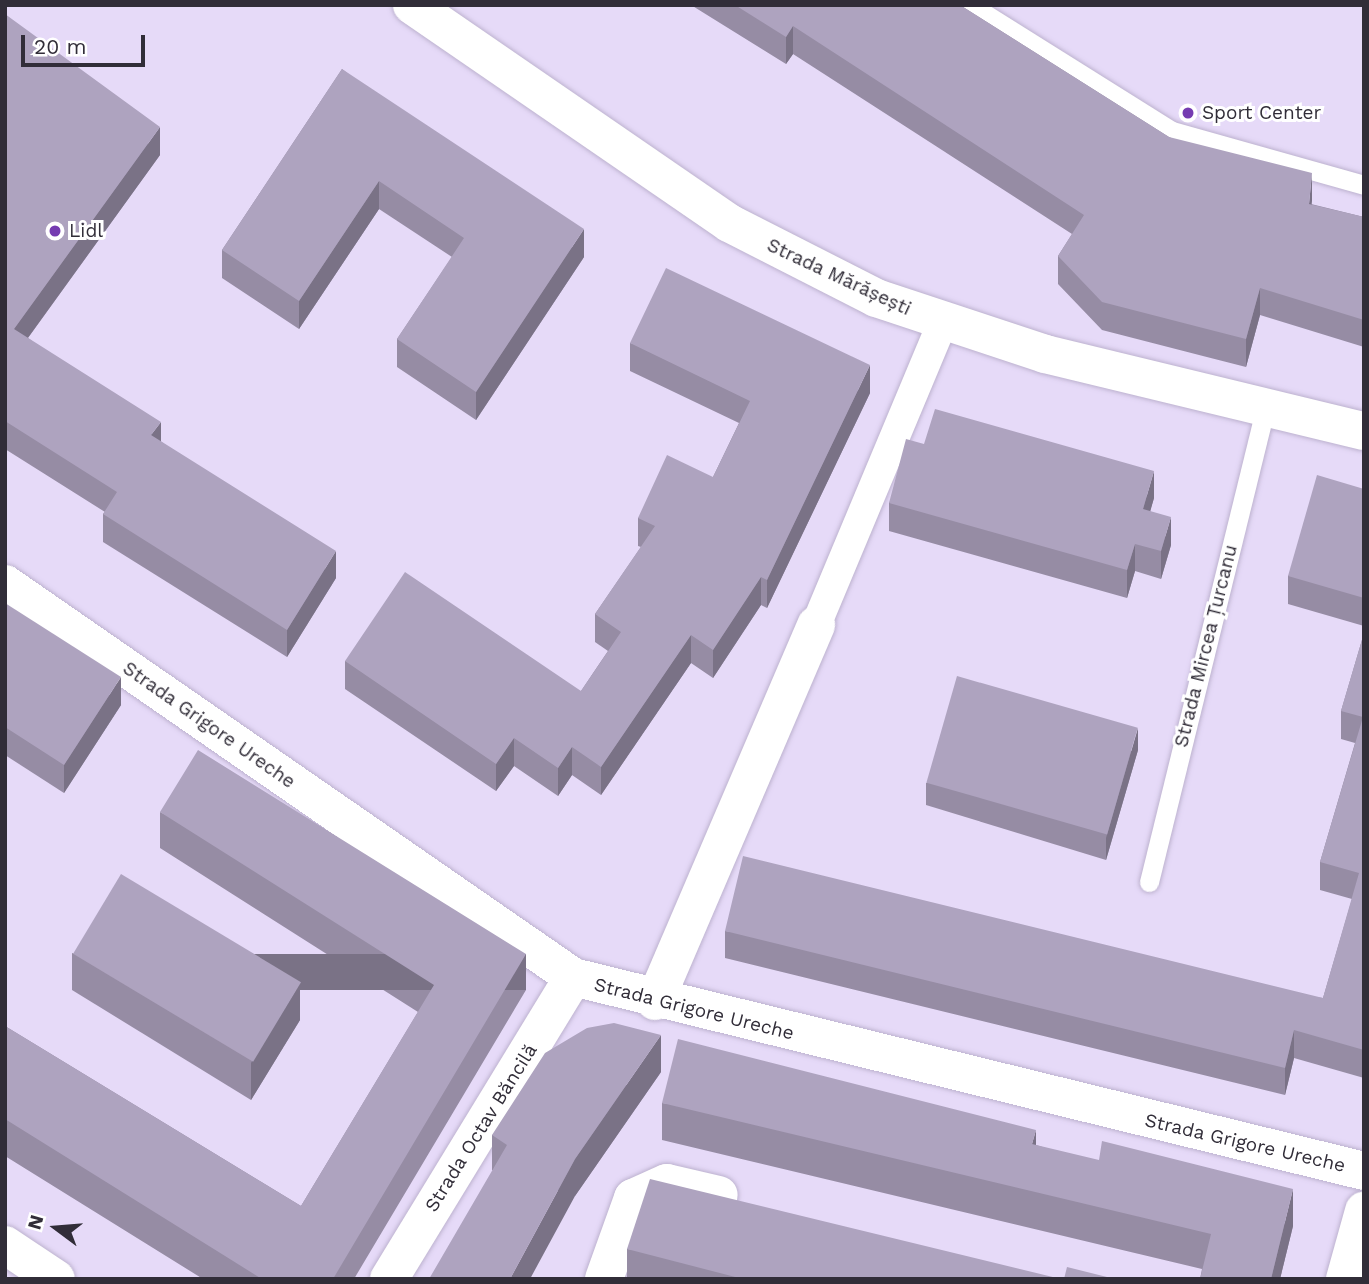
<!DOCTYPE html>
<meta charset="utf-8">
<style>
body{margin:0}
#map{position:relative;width:1369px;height:1284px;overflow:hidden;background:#e6daf8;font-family:"Work Sans",sans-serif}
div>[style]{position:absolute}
.roads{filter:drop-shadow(0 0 2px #bdb2cf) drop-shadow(0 0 2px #bdb2cf)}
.service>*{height:19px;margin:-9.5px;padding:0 9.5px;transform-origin:9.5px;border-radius:9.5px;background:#fff}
.pedestrian>*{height:30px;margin:-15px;padding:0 15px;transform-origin:15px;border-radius:15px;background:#fff}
.minor>*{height:38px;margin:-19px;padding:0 19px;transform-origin:19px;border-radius:19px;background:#fff}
.tertiary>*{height:38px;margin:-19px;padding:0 19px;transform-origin:19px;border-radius:19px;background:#fff}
.wall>*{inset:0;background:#968ca4}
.shaded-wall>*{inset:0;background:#7a7286;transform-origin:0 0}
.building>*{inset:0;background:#aea3bf;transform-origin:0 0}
.dots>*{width:19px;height:19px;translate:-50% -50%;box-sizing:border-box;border:4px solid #fff;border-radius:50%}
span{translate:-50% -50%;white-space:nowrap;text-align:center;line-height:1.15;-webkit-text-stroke:6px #fff;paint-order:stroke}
.poi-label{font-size:19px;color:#312d38}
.left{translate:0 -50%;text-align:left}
.street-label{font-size:19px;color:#312d38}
.frame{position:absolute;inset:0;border:7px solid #312d38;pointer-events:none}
.north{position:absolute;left:21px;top:1193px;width:70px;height:70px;-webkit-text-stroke:5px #fff;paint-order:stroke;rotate:286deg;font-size:19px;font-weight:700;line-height:28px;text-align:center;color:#312d38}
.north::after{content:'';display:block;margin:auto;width:24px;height:32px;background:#312d38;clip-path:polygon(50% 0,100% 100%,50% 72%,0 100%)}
.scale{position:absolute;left:21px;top:35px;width:124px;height:32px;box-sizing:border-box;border:4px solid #312d38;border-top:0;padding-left:9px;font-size:21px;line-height:24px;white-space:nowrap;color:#312d38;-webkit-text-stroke:5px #fff;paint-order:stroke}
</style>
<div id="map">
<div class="roads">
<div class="service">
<i style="left:971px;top:5px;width:237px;rotate:32.1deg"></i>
<i style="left:1172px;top:131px;width:199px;rotate:15.7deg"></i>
<i style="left:1149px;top:882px;width:486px;rotate:-76.2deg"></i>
</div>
<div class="pedestrian">
<i style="left:816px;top:625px;width:329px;rotate:-67.3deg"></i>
</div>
<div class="minor">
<i style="left:5px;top:584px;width:691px;rotate:34.68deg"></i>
<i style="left:573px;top:977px;width:814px;rotate:13.78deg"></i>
<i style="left:655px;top:1001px;width:409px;rotate:-66.8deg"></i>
<i style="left:5px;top:1245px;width:61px;rotate:33.7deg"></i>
<i style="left:389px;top:1279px;width:354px;rotate:-58.6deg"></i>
<i style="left:604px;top:1279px;width:86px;rotate:-70.3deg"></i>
<i style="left:633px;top:1198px;width:37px;rotate:-24deg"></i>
<i style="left:667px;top:1183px;width:53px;rotate:13deg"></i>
<i style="left:1345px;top:1279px;width:71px;rotate:-74.4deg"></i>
</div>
<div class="tertiary">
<i style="left:412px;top:5px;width:385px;rotate:34.5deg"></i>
<i style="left:729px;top:223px;width:165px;rotate:27deg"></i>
<i style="left:876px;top:298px;width:178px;rotate:18.3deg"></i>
<i style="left:1045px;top:354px;width:328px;rotate:13.6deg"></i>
</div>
</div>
<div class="wall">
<i style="clip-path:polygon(691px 5px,960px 5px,1169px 137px,1311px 204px,1364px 217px,1364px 347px,1260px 315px,1246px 367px,1102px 330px,1058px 284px,1058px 256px,1072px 234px,793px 54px,786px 64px)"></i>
<i style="clip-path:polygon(5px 14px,160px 155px,28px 338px,336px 578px,287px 657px,103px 542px,103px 514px,105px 512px,5px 449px)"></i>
<i style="clip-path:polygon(342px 69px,584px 257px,476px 420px,397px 367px,397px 339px,452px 257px,379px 209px,299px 329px,222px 278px,222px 250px)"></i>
<i style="clip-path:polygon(630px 343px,870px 393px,767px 608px,761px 605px,713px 678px,691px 663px,601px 795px,572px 775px,558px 796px,514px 766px,496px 791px,345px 689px,345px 661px,581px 691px,608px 651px,595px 642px,595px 614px,641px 547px,638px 546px,638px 518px,713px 477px,739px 423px,630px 371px)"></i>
<i style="clip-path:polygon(924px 444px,1154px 498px,1150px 511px,1171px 545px,1161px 579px,1135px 571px,1127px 598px,889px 531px,889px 503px)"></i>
<i style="clip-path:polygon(1364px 489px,1364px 626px,1288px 604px,1288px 576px)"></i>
<i style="clip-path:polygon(5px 603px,121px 705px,64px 793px,5px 755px)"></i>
<i style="clip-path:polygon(1364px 633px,1364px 1078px,1294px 1058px,1285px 1095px,725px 958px,725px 931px,1323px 998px,1352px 899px,1320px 890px,1320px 862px,1355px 743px,1341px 739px,1341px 711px)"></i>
<i style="clip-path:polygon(1138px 750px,1106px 860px,926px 805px,926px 783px)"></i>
<i style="clip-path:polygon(160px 812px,526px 990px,354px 1279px,203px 1279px,5px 1156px,5px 1026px,301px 1206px,418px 1012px,160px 848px)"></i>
<i style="clip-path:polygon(72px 953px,300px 1020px,251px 1100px,72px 990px)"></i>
<i style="clip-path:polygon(661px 1072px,575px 1196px,492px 1170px,492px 1135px)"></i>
<i style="clip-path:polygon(662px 1103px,1036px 1145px,1293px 1226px,1280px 1279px,1200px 1279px,1202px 1269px,662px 1140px)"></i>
<i style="clip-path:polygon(627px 1249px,1061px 1279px,627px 1279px)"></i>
</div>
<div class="shaded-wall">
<i style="clip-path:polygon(793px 26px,793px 54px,786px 64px,786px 37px)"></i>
<i style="clip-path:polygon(160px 127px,160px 155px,14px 357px,14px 329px)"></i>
<i style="clip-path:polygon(1312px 173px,1312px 201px,1309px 231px,1309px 204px)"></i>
<i style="clip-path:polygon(379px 181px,379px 209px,299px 329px,299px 301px)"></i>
<i style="clip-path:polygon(584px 229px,584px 257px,476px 420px,476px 392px)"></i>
<i style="clip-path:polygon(1260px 288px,1260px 315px,1246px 367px,1246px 339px)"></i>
<i style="clip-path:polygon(870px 365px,870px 393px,767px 608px,767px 580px)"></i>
<i style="clip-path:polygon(161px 422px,161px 450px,151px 435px)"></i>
<i style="clip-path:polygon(1154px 471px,1154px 498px,1143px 537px,1143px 509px)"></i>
<i style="clip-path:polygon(1171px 517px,1171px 545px,1161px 579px,1161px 551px)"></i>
<i style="clip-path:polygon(1135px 544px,1135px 571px,1127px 598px,1127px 570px)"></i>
<i style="clip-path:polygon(336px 551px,336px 578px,287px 657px,287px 630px)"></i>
<i style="clip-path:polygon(761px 577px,761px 605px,713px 678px,713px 650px)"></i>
<i style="clip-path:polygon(691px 635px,691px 663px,601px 795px,601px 767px)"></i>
<i style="clip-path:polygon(121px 677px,121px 705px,64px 793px,64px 765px)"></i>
<i style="clip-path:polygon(1138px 728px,1138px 750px,1106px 860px,1106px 838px)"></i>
<i style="clip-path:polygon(514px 738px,514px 766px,496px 791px,496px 764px)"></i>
<i style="clip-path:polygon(572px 747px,572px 775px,558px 796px,558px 768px)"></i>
<i style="left:526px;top:954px;width:36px;height:378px;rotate:90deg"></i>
<i style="clip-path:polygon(300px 983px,300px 1020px,251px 1100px,251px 1063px)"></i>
<i style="clip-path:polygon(1294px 1030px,1294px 1058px,1285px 1095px,1285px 1068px)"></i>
<i style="clip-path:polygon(661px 1035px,661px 1072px,575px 1196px,530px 1279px,510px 1279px,575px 1159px)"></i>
<i style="clip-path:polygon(1036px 1130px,1036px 1167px,1032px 1144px)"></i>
<i style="clip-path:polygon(1293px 1189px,1293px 1226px,1280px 1279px,1271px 1279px)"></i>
</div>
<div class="building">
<i style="clip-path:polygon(735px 5px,960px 5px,1169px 137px,1312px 173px,1309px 204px,1364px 217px,1364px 320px,1260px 288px,1246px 339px,1102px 302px,1058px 256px,1084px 215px,793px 26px,786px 37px)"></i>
<i style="clip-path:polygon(5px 14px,160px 127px,14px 329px,161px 422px,151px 435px,336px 551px,287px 630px,103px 514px,117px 492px,5px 421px)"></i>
<i style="clip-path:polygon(342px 69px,584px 229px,476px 392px,397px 339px,464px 238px,379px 181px,299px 301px,222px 250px)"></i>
<i style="clip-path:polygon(666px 268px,870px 365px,767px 580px,761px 577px,713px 650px,691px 635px,601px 767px,572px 747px,558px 768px,514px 738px,496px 764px,345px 661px,405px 572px,581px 691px,621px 632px,595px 614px,655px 526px,638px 518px,667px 455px,713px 477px,750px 401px,630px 343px)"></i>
<i style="clip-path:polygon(935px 409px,1154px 471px,1143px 509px,1171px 517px,1161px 551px,1135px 544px,1127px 570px,889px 503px,906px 439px,924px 444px)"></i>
<i style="clip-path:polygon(1317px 475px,1364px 489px,1364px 598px,1288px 576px)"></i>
<i style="clip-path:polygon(5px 603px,121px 677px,64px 765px,5px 727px)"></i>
<i style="clip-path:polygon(1364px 633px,1364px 1050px,1294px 1030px,1285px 1068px,725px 931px,743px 856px,1323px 998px,1359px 873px,1320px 862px,1363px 717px,1341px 711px)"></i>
<i style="left:957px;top:676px;width:188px;height:111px;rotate:16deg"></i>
<i style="clip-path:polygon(198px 750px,526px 954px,333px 1279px,262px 1279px,5px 1119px,5px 1026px,301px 1206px,434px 985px,160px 812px)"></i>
<i style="left:121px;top:874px;width:210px;height:93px;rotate:31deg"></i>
<i style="clip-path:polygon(614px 1023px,661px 1035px,575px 1159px,510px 1279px,429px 1279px,507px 1145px,492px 1135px,545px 1053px,587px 1028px)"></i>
<i style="clip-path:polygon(678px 1039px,1036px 1130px,1032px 1144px,1099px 1160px,1102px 1141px,1293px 1189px,1271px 1279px,1200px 1279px,1211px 1234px,662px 1103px)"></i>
<i style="clip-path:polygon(650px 1179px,1061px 1279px,743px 1279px,627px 1249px)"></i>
<i style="clip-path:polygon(1067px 1267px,1115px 1279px,1064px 1279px)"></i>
</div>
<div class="dots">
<i style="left:1188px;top:113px;background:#753bb1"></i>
<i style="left:55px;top:231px;background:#753bb1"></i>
</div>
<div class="poi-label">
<span class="left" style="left:1202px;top:113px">Sport Center</span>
<span class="left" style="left:69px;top:231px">Lidl</span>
</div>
<div class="street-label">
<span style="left:839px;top:277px;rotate:25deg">Strada Mărășești</span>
<span style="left:1206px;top:646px;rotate:-76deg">Strada Mircea Țurcanu</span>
<span style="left:209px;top:725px;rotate:35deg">Strada Grigore Ureche</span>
<span style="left:694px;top:1009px;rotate:14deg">Strada Grigore Ureche</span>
<span style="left:481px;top:1128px;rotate:-58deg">Strada Octav Băncilă</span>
<span style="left:1245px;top:1143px;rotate:13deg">Strada Grigore Ureche</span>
</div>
<div class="frame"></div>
<div class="north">N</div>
<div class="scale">20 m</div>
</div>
